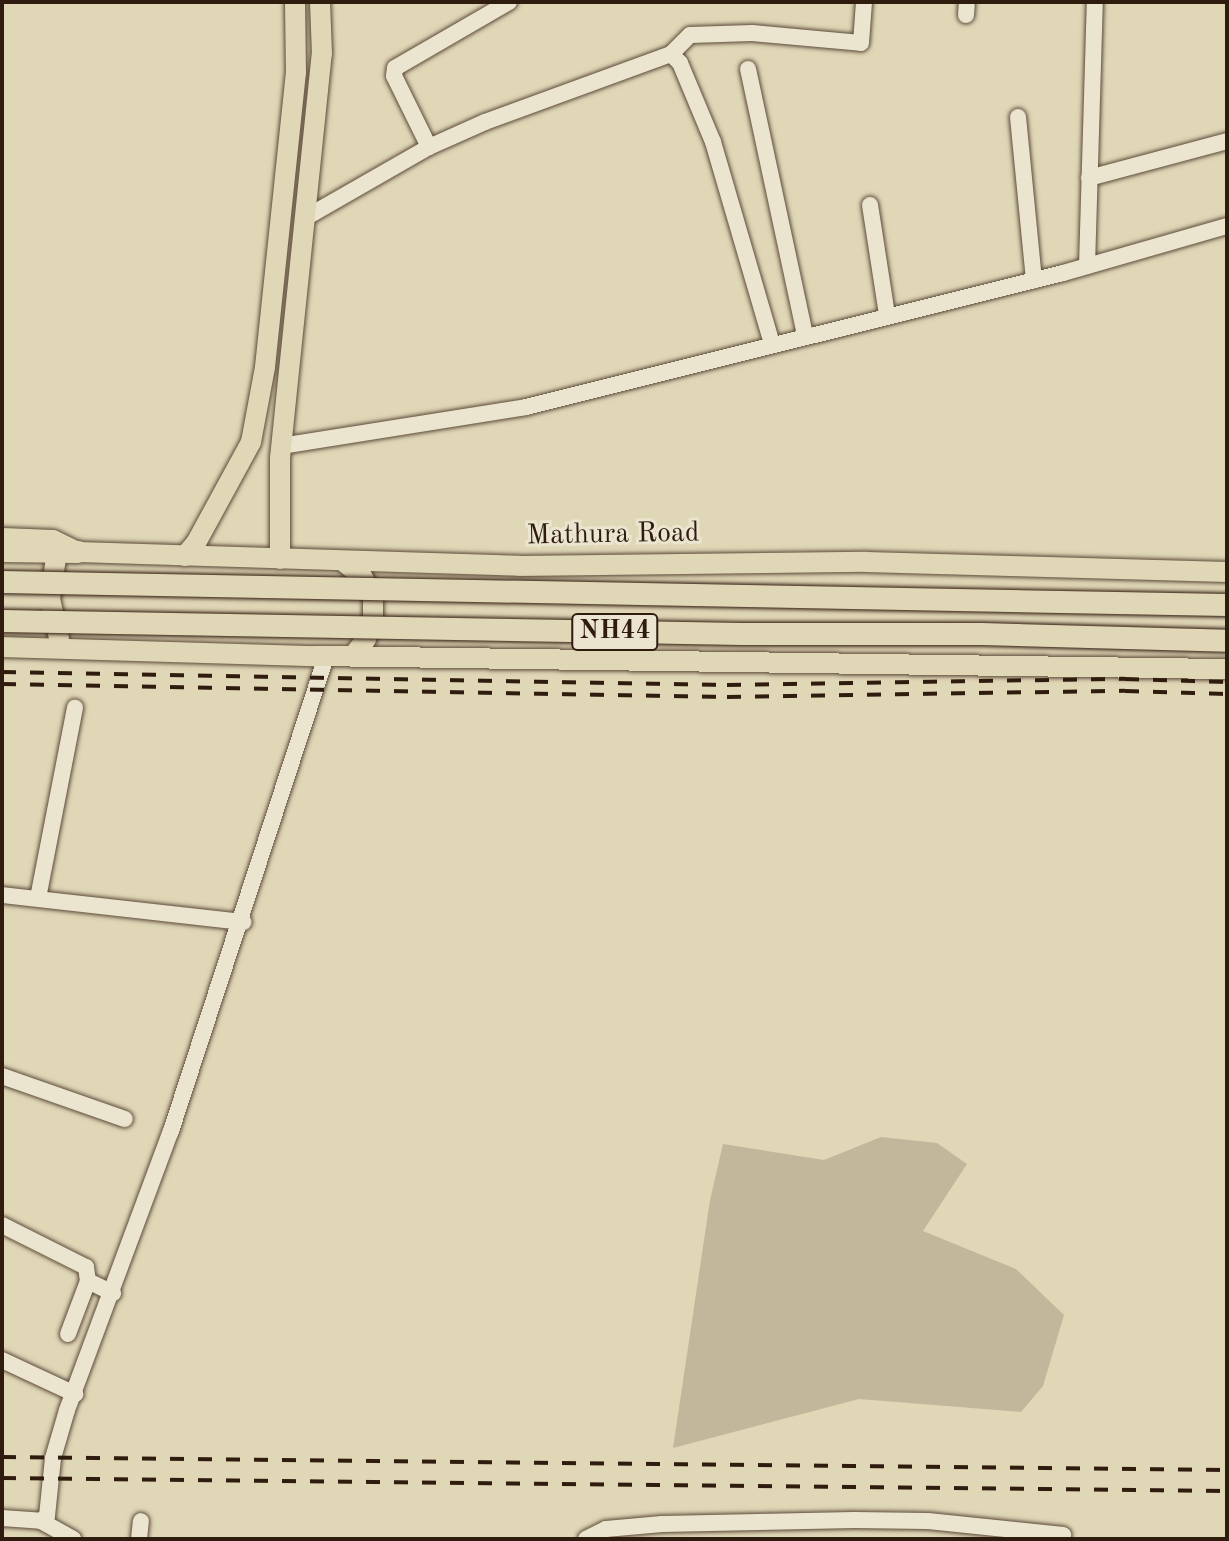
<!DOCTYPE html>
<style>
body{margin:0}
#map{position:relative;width:1229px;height:1541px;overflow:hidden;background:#e0d7b7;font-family:"Old Standard TT",serif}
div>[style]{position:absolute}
.green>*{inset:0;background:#c2b79a}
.roads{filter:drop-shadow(0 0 2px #5c4a39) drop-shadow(0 0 2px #5c4a39)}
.minor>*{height:16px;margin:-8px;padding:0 8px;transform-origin:8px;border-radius:8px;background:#ebe5d0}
.major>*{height:20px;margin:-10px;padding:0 10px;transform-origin:10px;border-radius:10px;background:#e0d7b7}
.highway>*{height:22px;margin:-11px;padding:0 11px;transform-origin:11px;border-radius:11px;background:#e0d7b7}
.rail>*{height:4px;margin-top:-2px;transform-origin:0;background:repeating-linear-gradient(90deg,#301b0f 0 14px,transparent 0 28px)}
.bridges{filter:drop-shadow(0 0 2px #301b0f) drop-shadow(0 0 2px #301b0f)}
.highway-bridge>*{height:22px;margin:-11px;padding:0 11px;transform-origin:11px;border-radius:11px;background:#e0d7b7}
span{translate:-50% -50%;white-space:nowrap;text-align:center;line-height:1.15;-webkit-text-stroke:6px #ebe5d0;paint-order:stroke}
.shield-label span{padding:2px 6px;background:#ebe5d0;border:2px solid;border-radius:6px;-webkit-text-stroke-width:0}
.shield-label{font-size:26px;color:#301b0f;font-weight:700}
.street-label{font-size:28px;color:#301b0f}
.frame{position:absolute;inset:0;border:4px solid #301b0f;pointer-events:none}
</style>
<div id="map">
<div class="green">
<i style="clip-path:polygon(881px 1137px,937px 1143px,967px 1164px,923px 1231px,1016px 1269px,1064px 1315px,1043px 1386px,1021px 1412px,859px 1399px,673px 1448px,710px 1200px,723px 1144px,824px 1160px)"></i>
</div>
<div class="roads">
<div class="minor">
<i style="left:966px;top:15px;width:13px;rotate:-86deg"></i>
<i style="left:671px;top:54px;width:27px;rotate:-45deg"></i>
<i style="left:690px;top:35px;width:62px;rotate:-1.8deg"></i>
<i style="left:752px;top:33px;width:109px;rotate:5.2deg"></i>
<i style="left:861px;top:43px;width:41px;rotate:-85.8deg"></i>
<i style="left:748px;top:69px;width:273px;rotate:77.9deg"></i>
<i style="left:1018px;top:117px;width:164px;rotate:84.4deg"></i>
<i style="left:429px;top:147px;width:79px;rotate:-116.2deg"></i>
<i style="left:394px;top:76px;width:8px;rotate:-83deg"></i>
<i style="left:395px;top:68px;width:132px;rotate:-30.1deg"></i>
<i style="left:1089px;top:178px;width:143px;rotate:-15deg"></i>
<i style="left:870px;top:205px;width:111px;rotate:81.2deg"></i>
<i style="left:305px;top:218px;width:143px;rotate:-29.8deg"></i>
<i style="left:429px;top:147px;width:61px;rotate:-24.1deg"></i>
<i style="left:485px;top:122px;width:198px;rotate:-20.1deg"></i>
<i style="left:671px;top:54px;width:13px;rotate:45deg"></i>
<i style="left:680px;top:63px;width:86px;rotate:67.3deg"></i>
<i style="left:713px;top:142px;width:210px;rotate:73.7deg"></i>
<i style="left:1087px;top:266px;width:264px;rotate:-88.3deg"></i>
<i style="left:281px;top:446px;width:248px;rotate:-9deg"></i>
<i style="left:526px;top:407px;width:553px;rotate:-14.01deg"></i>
<i style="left:1063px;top:273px;width:171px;rotate:-16deg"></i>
<i style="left:2px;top:895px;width:243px;rotate:6.4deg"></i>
<i style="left:38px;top:898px;width:194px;rotate:-79deg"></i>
<i style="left:2px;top:1076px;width:130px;rotate:19.3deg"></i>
<i style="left:2px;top:1225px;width:94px;rotate:26.6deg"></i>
<i style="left:86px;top:1267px;width:14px;rotate:82deg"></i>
<i style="left:88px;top:1281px;width:28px;rotate:26deg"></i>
<i style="left:68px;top:1334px;width:57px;rotate:-69.3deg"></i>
<i style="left:2px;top:1360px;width:81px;rotate:25deg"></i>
<i style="left:2px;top:1518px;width:39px;rotate:4deg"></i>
<i style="left:41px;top:1521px;width:8px;rotate:-40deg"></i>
<i style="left:47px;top:1516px;width:58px;rotate:-84.1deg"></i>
<i style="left:53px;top:1458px;width:50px;rotate:-73.7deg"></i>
<i style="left:67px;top:1410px;width:298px;rotate:-69.6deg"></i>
<i style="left:171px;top:1131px;width:500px;rotate:-71.9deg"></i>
<i style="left:41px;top:1521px;width:37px;rotate:29deg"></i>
<i style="left:139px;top:1539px;width:18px;rotate:-84deg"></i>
<i style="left:586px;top:1539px;width:22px;rotate:-27deg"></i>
<i style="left:606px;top:1529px;width:56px;rotate:-5.1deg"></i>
<i style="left:662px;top:1524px;width:192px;rotate:-1.2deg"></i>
<i style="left:854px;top:1520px;width:74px;rotate:0.8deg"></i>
<i style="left:928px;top:1521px;width:136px;rotate:5.9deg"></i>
</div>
<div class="major">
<i style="left:2px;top:538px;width:51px;rotate:2.2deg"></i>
<i style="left:53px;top:540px;width:28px;rotate:26deg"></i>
<i style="left:78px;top:552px;width:441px;rotate:1.8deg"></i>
<i style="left:519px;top:566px;width:348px;rotate:-0.7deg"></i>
<i style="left:867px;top:562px;width:360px;rotate:1.6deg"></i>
<i style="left:57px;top:551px;width:49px;rotate:98.3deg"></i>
<i style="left:50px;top:599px;width:40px;rotate:77deg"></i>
<i style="left:185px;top:556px;width:17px;rotate:-50deg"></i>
<i style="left:196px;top:543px;width:115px;rotate:-61.4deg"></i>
<i style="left:251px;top:442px;width:76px;rotate:-79.4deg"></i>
<i style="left:265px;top:367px;width:296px;rotate:-84deg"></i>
<i style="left:296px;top:73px;width:71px;rotate:-90.8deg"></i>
<i style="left:280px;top:559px;width:101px;rotate:-90deg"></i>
<i style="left:280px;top:458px;width:406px;rotate:-84.1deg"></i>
<i style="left:322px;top:54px;width:52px;rotate:-92.2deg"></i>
<i style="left:343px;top:561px;width:26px;rotate:40deg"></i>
<i style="left:363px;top:578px;width:22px;rotate:63deg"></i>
<i style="left:373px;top:598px;width:21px;rotate:90deg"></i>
<i style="left:373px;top:619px;width:21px;rotate:109deg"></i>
<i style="left:366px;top:639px;width:21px;rotate:127deg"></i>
<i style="left:2px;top:602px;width:48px;rotate:-3.6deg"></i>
<i style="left:2px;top:647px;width:312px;rotate:1.7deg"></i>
<i style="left:314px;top:656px;width:913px;rotate:0.82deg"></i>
</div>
<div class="highway">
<i style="left:2px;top:551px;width:76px;rotate:0.8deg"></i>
</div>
</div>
<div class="rail">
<i style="left:2px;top:672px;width:725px;rotate:1.03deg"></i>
<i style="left:727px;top:685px;width:398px;rotate:-0.9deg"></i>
<i style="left:1125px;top:679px;width:102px;rotate:1.7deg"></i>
<i style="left:2px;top:684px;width:725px;rotate:1.03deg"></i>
<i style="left:727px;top:697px;width:398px;rotate:-0.9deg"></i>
<i style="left:1125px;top:691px;width:102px;rotate:1.7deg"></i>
<i style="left:2px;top:1457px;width:1225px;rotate:0.61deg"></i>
<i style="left:2px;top:1478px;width:1225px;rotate:0.61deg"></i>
</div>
<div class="bridges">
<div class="highway-bridge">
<i style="left:2px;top:582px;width:1225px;rotate:1.08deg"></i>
<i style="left:2px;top:621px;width:740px;rotate:1.01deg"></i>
<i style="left:742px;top:634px;width:239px"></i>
<i style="left:981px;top:634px;width:246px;rotate:1.6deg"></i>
</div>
</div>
<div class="shield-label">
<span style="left:615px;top:632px">NH44</span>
</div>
<div class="street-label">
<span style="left:613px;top:535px;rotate:-1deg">Mathura Road</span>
</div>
<div class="frame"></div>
</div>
